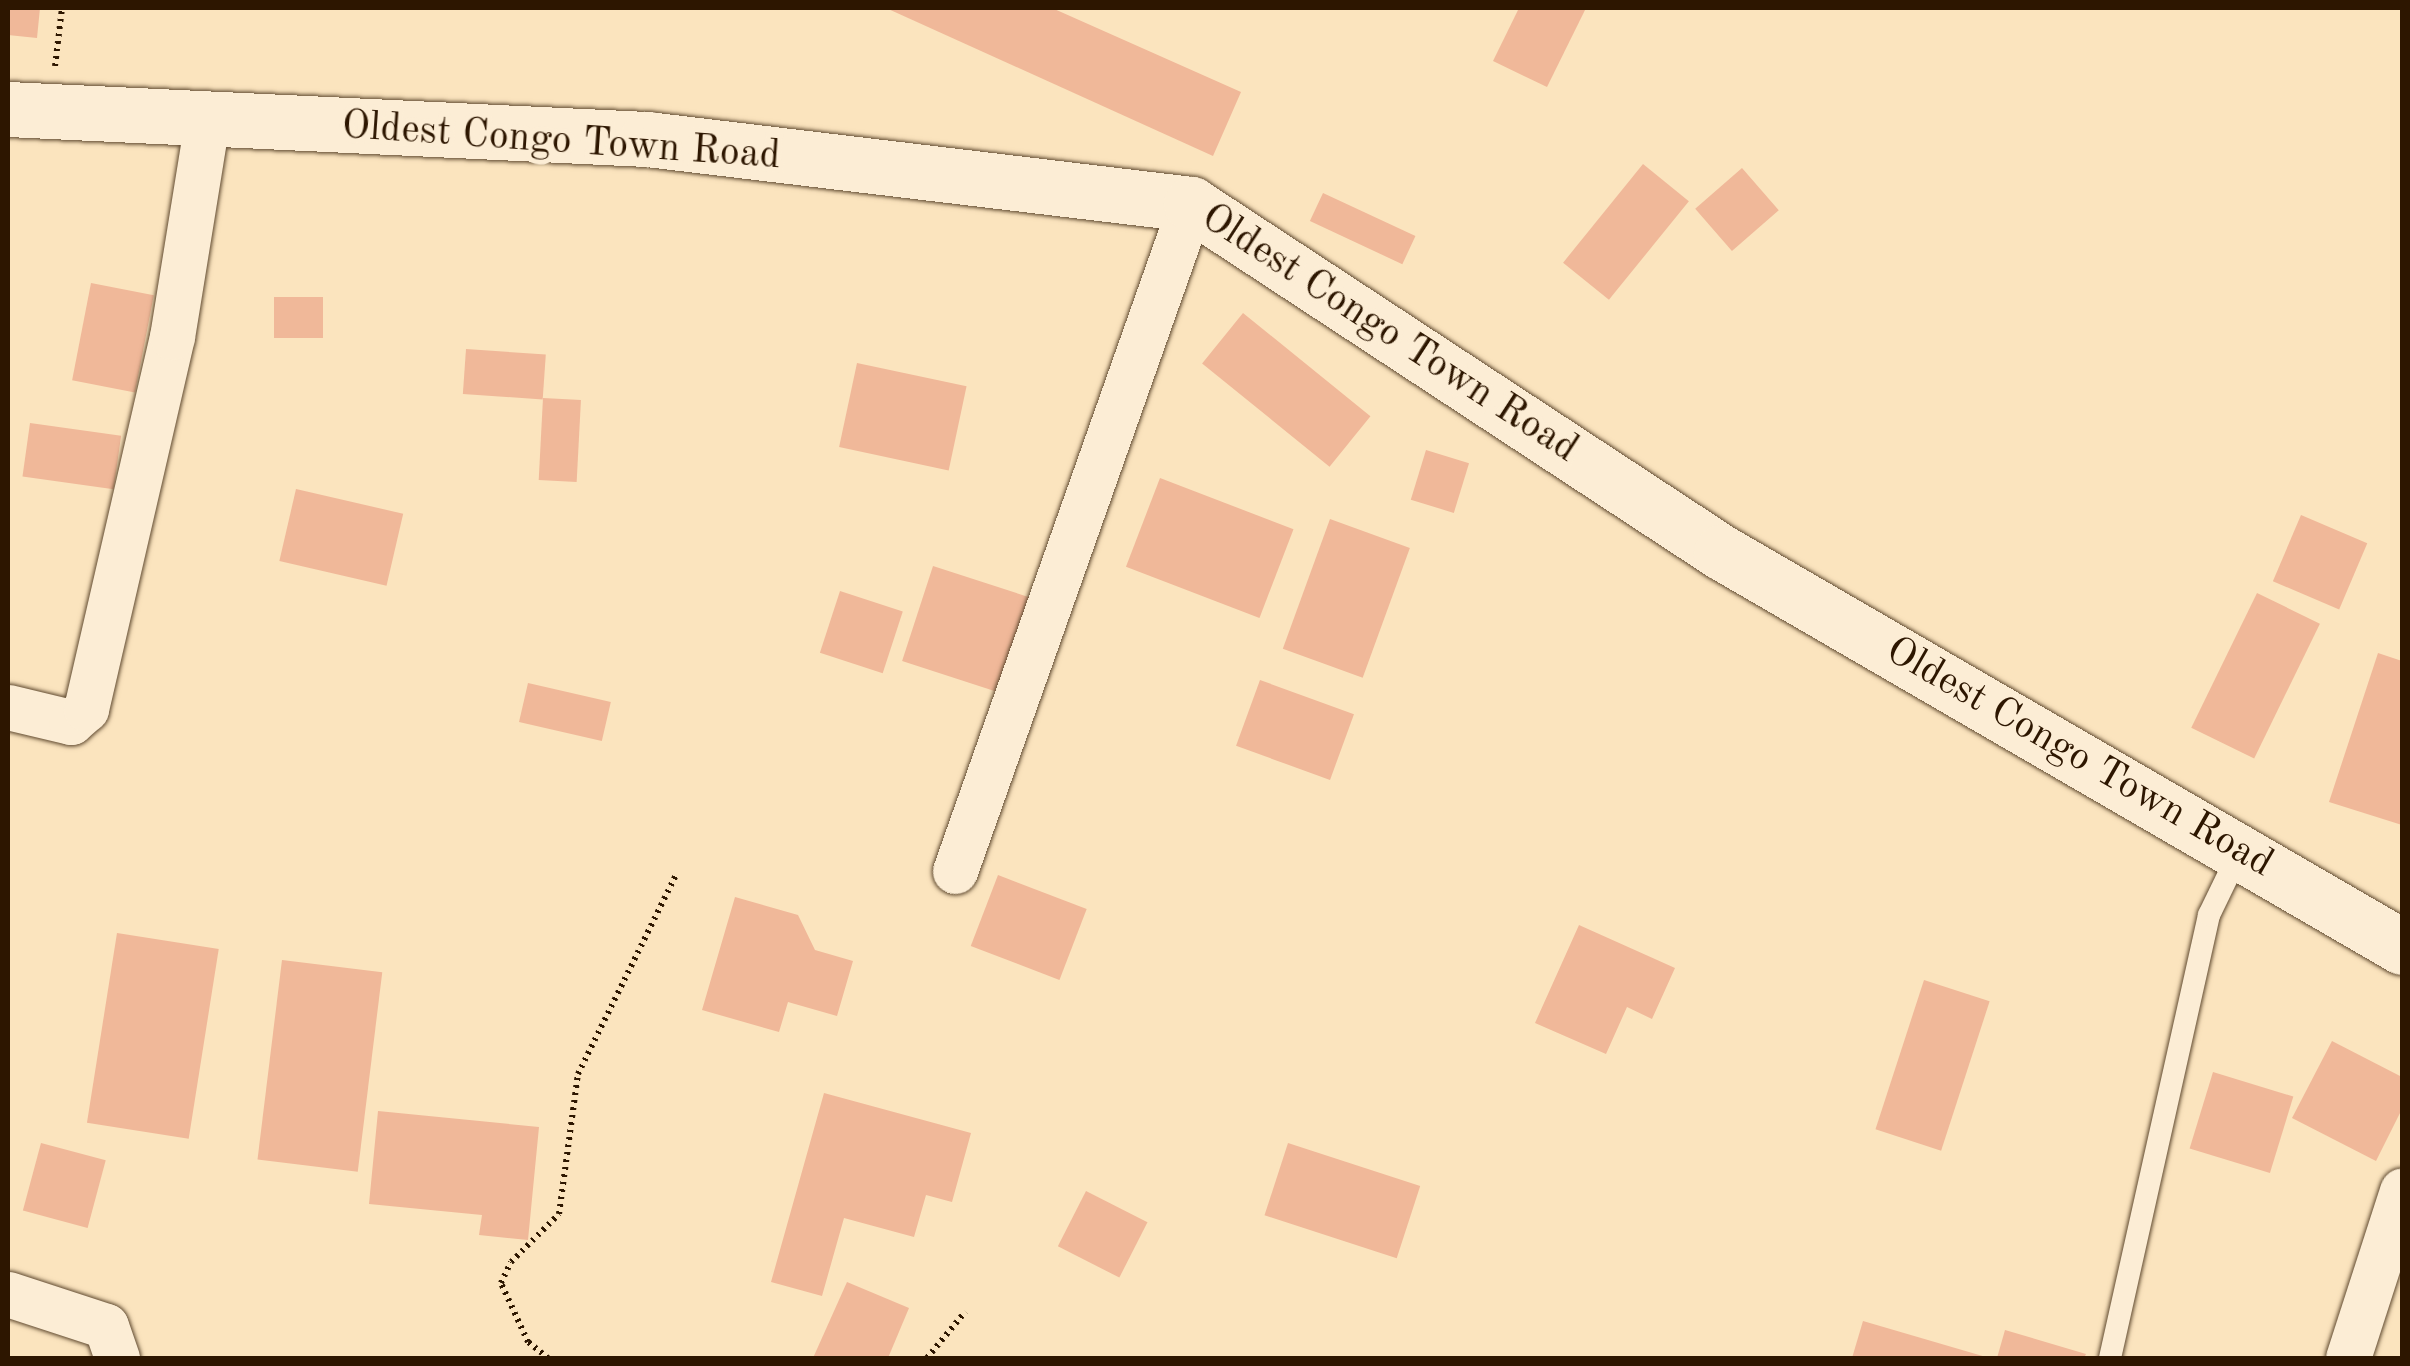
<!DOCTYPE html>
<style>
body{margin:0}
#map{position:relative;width:2410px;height:1366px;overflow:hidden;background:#fbe4be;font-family:"Old Standard TT",serif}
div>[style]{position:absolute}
.building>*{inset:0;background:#f0b899;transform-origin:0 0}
.path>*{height:6px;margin-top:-3px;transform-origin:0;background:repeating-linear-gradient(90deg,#2d1600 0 2.5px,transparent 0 7.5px)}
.roads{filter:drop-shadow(0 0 2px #604a30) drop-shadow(0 0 2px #604a30)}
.service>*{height:22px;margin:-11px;padding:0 11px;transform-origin:11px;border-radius:11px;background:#fcedd5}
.minor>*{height:45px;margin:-22.5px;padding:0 22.5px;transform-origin:22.5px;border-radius:22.5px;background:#fcedd5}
.tertiary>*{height:55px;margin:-27.5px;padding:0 27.5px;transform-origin:27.5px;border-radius:27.5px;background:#fcedd5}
span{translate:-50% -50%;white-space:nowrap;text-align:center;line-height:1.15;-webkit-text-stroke:10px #fcedd5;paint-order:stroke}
.street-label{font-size:40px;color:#2d1600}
.frame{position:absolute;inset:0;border:10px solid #2d1600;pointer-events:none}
</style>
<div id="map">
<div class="building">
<i style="clip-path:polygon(8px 8px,40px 8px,37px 38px,8px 35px)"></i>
<i style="clip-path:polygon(886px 8px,1052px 8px,1241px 92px,1213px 156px)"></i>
<i style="clip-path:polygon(1519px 8px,1586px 8px,1547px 87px,1493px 61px)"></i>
<i style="left:1643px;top:164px;width:59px;height:127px;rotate:39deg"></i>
<i style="left:1742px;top:168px;width:56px;height:62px;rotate:49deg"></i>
<i style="left:1323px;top:193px;width:102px;height:31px;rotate:25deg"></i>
<i style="left:91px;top:283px;width:64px;height:99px;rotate:11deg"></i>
<i style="left:323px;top:297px;width:41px;height:49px;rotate:90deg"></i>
<i style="left:1243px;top:313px;width:164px;height:65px;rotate:39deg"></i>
<i style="left:466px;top:349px;width:80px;height:45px;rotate:4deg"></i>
<i style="left:857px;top:363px;width:112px;height:86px;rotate:12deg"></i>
<i style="left:543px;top:398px;width:38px;height:82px;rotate:3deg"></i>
<i style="left:30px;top:423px;width:92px;height:54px;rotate:8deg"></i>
<i style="left:1426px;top:450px;width:45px;height:52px;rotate:17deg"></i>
<i style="left:1160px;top:478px;width:143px;height:95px;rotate:21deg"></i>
<i style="left:296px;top:489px;width:110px;height:74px;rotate:13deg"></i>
<i style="left:2301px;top:515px;width:72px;height:72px;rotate:23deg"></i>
<i style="left:1330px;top:519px;width:85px;height:138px;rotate:20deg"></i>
<i style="left:933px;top:566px;width:106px;height:100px;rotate:18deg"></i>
<i style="left:840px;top:591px;width:66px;height:65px;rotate:18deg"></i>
<i style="left:2257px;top:593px;width:70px;height:150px;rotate:26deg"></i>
<i style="clip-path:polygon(2378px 653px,2402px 661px,2402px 825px,2329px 802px)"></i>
<i style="left:1260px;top:680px;width:100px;height:70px;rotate:20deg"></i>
<i style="left:528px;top:683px;width:85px;height:40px;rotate:13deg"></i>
<i style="left:998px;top:875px;width:95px;height:76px;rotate:21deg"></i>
<i style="clip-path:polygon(735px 897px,798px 915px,815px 950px,853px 961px,837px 1016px,788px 1002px,779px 1032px,702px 1010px)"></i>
<i style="clip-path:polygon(1579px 925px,1675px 968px,1652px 1019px,1627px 1007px,1606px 1054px,1535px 1023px)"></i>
<i style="left:117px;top:933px;width:103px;height:192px;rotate:9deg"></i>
<i style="left:282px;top:960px;width:101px;height:201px;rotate:7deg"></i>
<i style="left:1924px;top:980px;width:69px;height:157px;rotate:18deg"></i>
<i style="clip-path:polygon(2332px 1041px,2402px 1077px,2402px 1109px,2376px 1161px,2292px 1118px)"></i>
<i style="left:2213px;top:1072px;width:84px;height:80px;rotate:17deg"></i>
<i style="clip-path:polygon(824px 1093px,971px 1133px,952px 1202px,926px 1195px,914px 1237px,844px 1218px,822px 1296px,771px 1282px)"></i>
<i style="clip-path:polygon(378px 1111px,539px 1127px,528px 1240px,479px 1235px,482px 1215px,369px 1204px)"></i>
<i style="left:41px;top:1143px;width:67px;height:70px;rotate:15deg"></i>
<i style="left:1288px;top:1143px;width:139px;height:76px;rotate:18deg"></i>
<i style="left:1086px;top:1191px;width:69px;height:62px;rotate:27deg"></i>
<i style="clip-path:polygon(847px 1282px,909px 1308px,888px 1358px,813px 1358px)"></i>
<i style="clip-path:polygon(1863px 1321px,1986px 1357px,1986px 1358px,1852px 1358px)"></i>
<i style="clip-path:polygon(2005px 1330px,2086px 1354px,2084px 1358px,1997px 1358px)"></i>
</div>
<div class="path">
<i style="left:55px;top:66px;width:58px;rotate:-83.1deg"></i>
<i style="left:548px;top:1358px;width:26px;rotate:-141deg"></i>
<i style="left:528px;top:1342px;width:65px;rotate:-114.6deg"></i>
<i style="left:501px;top:1283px;width:23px;rotate:-65deg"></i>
<i style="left:511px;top:1262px;width:68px;rotate:-45deg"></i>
<i style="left:559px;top:1214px;width:141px;rotate:-82.3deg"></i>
<i style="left:578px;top:1074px;width:222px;rotate:-63.8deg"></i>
<i style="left:927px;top:1358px;width:60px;rotate:-50.4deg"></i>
</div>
<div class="roads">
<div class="service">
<i style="left:2110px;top:1358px;width:454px;rotate:-77.4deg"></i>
<i style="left:2209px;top:915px;width:71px;rotate:-64.2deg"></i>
</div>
<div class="minor">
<i style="left:8px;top:707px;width:65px;rotate:13.4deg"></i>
<i style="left:71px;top:722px;width:20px;rotate:-41deg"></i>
<i style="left:86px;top:709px;width:382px;rotate:-77deg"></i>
<i style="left:172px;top:337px;width:219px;rotate:-80.8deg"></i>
<i style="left:955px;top:871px;width:708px;rotate:-70.52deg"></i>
<i style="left:8px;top:1294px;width:103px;rotate:18.1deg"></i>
<i style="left:106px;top:1326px;width:34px;rotate:71deg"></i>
<i style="left:2348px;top:1358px;width:176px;rotate:-72.1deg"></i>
</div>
<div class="tertiary">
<i style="left:8px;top:109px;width:640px;rotate:2.69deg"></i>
<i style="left:647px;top:139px;width:548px;rotate:6.81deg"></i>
<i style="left:1191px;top:204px;width:634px;rotate:33.29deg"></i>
<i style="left:1721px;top:552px;width:787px;rotate:30.11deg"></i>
</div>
</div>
<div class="street-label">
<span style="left:561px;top:142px;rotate:4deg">Oldest Congo Town Road</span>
<span style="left:1389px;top:334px;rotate:33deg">Oldest Congo Town Road</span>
<span style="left:2079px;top:758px;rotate:30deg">Oldest Congo Town Road</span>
</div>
<div class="frame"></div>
</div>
